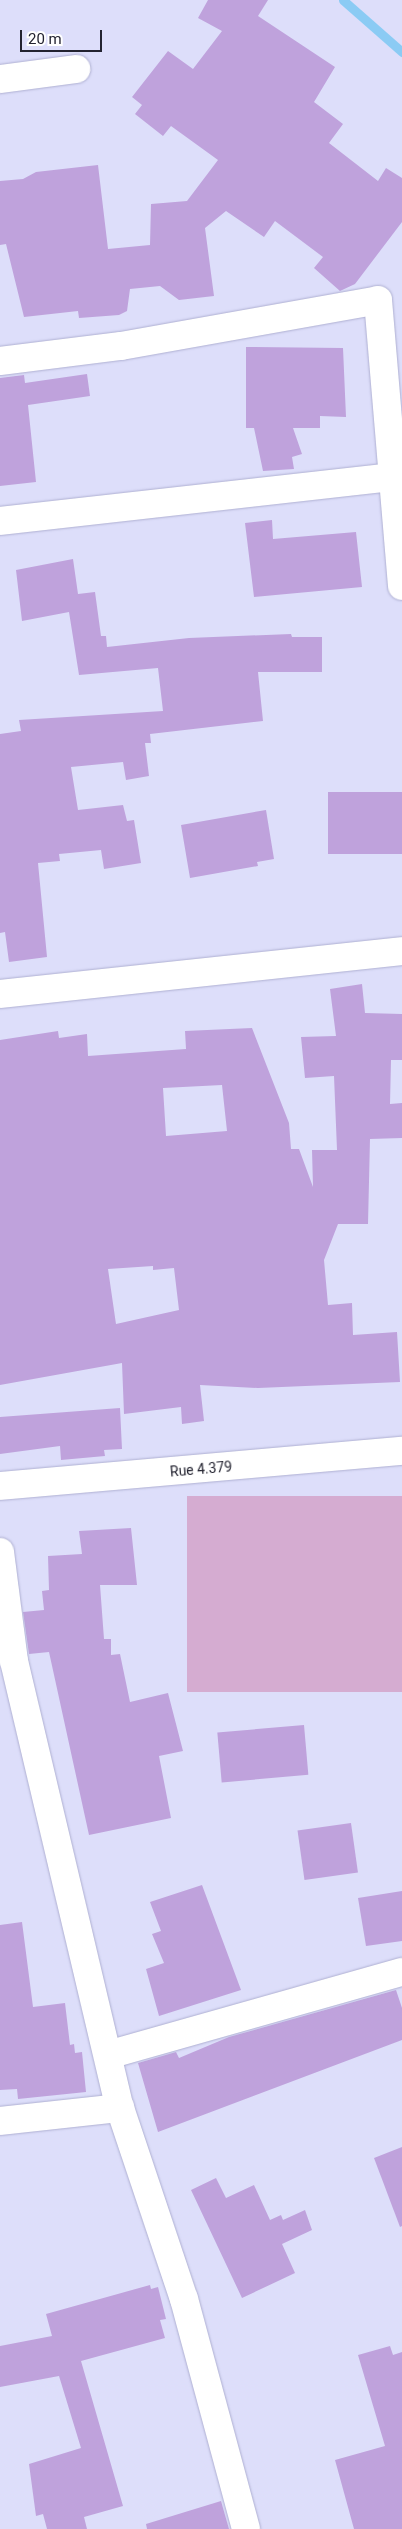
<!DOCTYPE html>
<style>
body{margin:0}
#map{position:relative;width:402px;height:2529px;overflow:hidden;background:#dddefa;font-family:Roboto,sans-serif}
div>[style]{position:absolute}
.green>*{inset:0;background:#d5acd1;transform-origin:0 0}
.stream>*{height:9px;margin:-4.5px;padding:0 4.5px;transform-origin:4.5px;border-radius:4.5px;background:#8bcbf4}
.building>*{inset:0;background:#bfa2dc;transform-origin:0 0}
.roads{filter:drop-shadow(0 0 1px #afb0d2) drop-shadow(0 0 1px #afb0d2)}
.street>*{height:28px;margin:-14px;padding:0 14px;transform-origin:14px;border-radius:14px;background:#fff}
span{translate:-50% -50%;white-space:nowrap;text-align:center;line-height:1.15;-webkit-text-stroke:4.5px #fff;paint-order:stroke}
.street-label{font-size:14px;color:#232330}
.scale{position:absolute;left:20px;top:30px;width:82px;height:22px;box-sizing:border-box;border:2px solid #232330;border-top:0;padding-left:6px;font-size:15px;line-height:18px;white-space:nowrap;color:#232330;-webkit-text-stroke:4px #fff;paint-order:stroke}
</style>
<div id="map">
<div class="green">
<i style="left:402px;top:1496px;width:196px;height:215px;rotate:90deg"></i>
</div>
<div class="stream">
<i style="left:343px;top:0;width:79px;rotate:41.4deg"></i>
</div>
<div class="building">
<i style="clip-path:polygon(208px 0,268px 0,258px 16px,335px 67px,314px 102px,343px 124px,329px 143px,378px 181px,386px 168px,402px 178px,402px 222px,355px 284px,340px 291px,314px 268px,323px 257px,275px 221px,264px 237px,226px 211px,205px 228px,214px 296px,179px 300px,160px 286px,130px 289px,127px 311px,119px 315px,79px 318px,78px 311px,24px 317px,6px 244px,0 245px,0 181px,23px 179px,36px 172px,98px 165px,108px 249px,150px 245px,151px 204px,187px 201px,218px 160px,171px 126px,163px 136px,135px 114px,142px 105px,132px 97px,168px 51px,193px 69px,222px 31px,198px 18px)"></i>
<i style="clip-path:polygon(246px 347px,343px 348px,346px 417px,320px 416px,320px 428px,293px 428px,302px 454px,292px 457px,294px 469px,263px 471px,254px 428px,246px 428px)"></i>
<i style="clip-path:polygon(87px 374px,90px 396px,28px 405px,36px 482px,0 486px,0 378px,24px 375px,25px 383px)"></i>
<i style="clip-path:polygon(272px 520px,273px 539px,356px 532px,362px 587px,254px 597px,245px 523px)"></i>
<i style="clip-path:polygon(73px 559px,78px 594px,95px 592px,101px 636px,106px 636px,107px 647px,189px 638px,291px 634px,292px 637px,322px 637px,322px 672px,258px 672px,263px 721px,150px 734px,151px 743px,145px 743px,149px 776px,126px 780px,123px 762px,71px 767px,78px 810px,123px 805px,127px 821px,134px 820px,141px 863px,104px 869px,101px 850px,59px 854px,60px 861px,38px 863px,47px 957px,9px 962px,5px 932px,0 933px,0 734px,21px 731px,19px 720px,163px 711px,158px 668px,79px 675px,69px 612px,22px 621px,16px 570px)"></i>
<i style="left:402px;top:792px;width:62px;height:74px;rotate:90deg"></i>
<i style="clip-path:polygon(266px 810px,274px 859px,257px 862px,258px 866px,190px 878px,181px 825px)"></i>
<i style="clip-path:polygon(evenodd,362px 984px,365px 1013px,402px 1014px,402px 1060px,391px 1060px,390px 1104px,402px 1103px,402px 1138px,370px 1139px,368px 1224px,338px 1224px,324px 1260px,328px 1305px,352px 1303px,353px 1335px,397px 1332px,400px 1382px,258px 1388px,200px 1385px,204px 1421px,182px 1424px,181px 1407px,124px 1414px,122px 1363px,0 1385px,0 1040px,58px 1031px,59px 1038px,87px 1034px,88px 1056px,186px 1049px,185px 1031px,252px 1028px,289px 1123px,291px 1149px,299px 1149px,313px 1187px,312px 1150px,337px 1150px,334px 1076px,305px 1078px,301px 1037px,336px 1036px,330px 989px,362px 984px,222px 1085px,227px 1131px,166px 1136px,163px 1088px,222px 1085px,362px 984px,153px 1266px,153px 1270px,174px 1268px,179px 1310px,116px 1324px,108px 1269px,153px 1266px)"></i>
<i style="clip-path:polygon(120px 1408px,122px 1449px,104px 1450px,105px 1456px,61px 1460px,60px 1446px,0 1454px,0 1417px)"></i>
<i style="clip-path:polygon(131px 1528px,137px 1585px,100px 1585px,104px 1639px,111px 1639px,111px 1655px,120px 1654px,130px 1702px,168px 1693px,183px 1751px,159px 1756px,171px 1818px,89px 1835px,49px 1652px,29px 1654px,23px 1612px,44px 1610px,42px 1591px,49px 1590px,48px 1556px,82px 1554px,79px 1531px)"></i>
<i style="left:304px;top:1725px;width:50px;height:87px;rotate:85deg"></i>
<i style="left:351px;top:1823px;width:50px;height:54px;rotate:82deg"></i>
<i style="clip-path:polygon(202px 1885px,241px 1990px,159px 2016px,146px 1969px,164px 1963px,152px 1934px,161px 1931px,150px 1902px)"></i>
<i style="clip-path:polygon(402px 1891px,402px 1941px,366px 1946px,358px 1898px)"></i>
<i style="clip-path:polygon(22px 1922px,33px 2007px,65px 2003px,70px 2045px,74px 2044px,75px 2053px,82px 2052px,86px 2092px,18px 2099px,17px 2089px,0 2090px,0 1925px)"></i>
<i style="clip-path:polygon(396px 1990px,402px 2008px,402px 2040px,158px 2132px,138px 2063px,176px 2052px,179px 2058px,229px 2037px)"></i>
<i style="clip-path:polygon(402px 2147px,402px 2226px,400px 2227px,374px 2158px)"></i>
<i style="clip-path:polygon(216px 2178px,226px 2198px,254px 2185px,270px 2220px,281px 2215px,283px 2220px,305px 2210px,312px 2230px,282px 2244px,295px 2273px,242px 2298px,191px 2190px)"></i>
<i style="clip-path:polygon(150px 2285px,151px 2289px,158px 2287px,166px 2319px,160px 2320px,165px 2338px,81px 2361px,123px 2506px,84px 2517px,87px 2529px,47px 2529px,43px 2514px,36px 2516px,29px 2464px,81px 2448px,59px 2376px,0 2387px,0 2346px,52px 2336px,46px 2314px)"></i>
<i style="clip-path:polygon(390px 2346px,393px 2355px,402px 2352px,402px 2529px,354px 2529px,335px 2460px,385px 2446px,358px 2355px)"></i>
<i style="clip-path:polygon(221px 2501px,229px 2529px,147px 2529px,146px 2524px)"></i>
</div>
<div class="roads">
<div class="street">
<i style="left:0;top:79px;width:77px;rotate:-7.5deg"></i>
<i style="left:0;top:361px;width:122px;rotate:-7.1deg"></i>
<i style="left:121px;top:346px;width:261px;rotate:-10.1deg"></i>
<i style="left:378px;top:300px;width:287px;rotate:85.2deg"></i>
<i style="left:0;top:521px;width:393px;rotate:-6.4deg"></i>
<i style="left:0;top:994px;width:404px;rotate:-6.1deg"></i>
<i style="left:0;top:1486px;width:404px;rotate:-5deg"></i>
<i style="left:0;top:1552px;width:110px;rotate:82.7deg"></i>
<i style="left:14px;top:1661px;width:459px;rotate:76.7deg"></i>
<i style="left:120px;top:2108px;width:201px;rotate:71.5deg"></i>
<i style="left:184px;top:2299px;width:238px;rotate:74.9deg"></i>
<i style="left:108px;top:2055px;width:305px;rotate:-15.8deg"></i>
<i style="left:0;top:2121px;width:121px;rotate:-6.2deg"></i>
</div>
</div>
<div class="street-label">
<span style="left:201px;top:1469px;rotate:-5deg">Rue 4.379</span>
</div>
<div class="scale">20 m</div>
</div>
